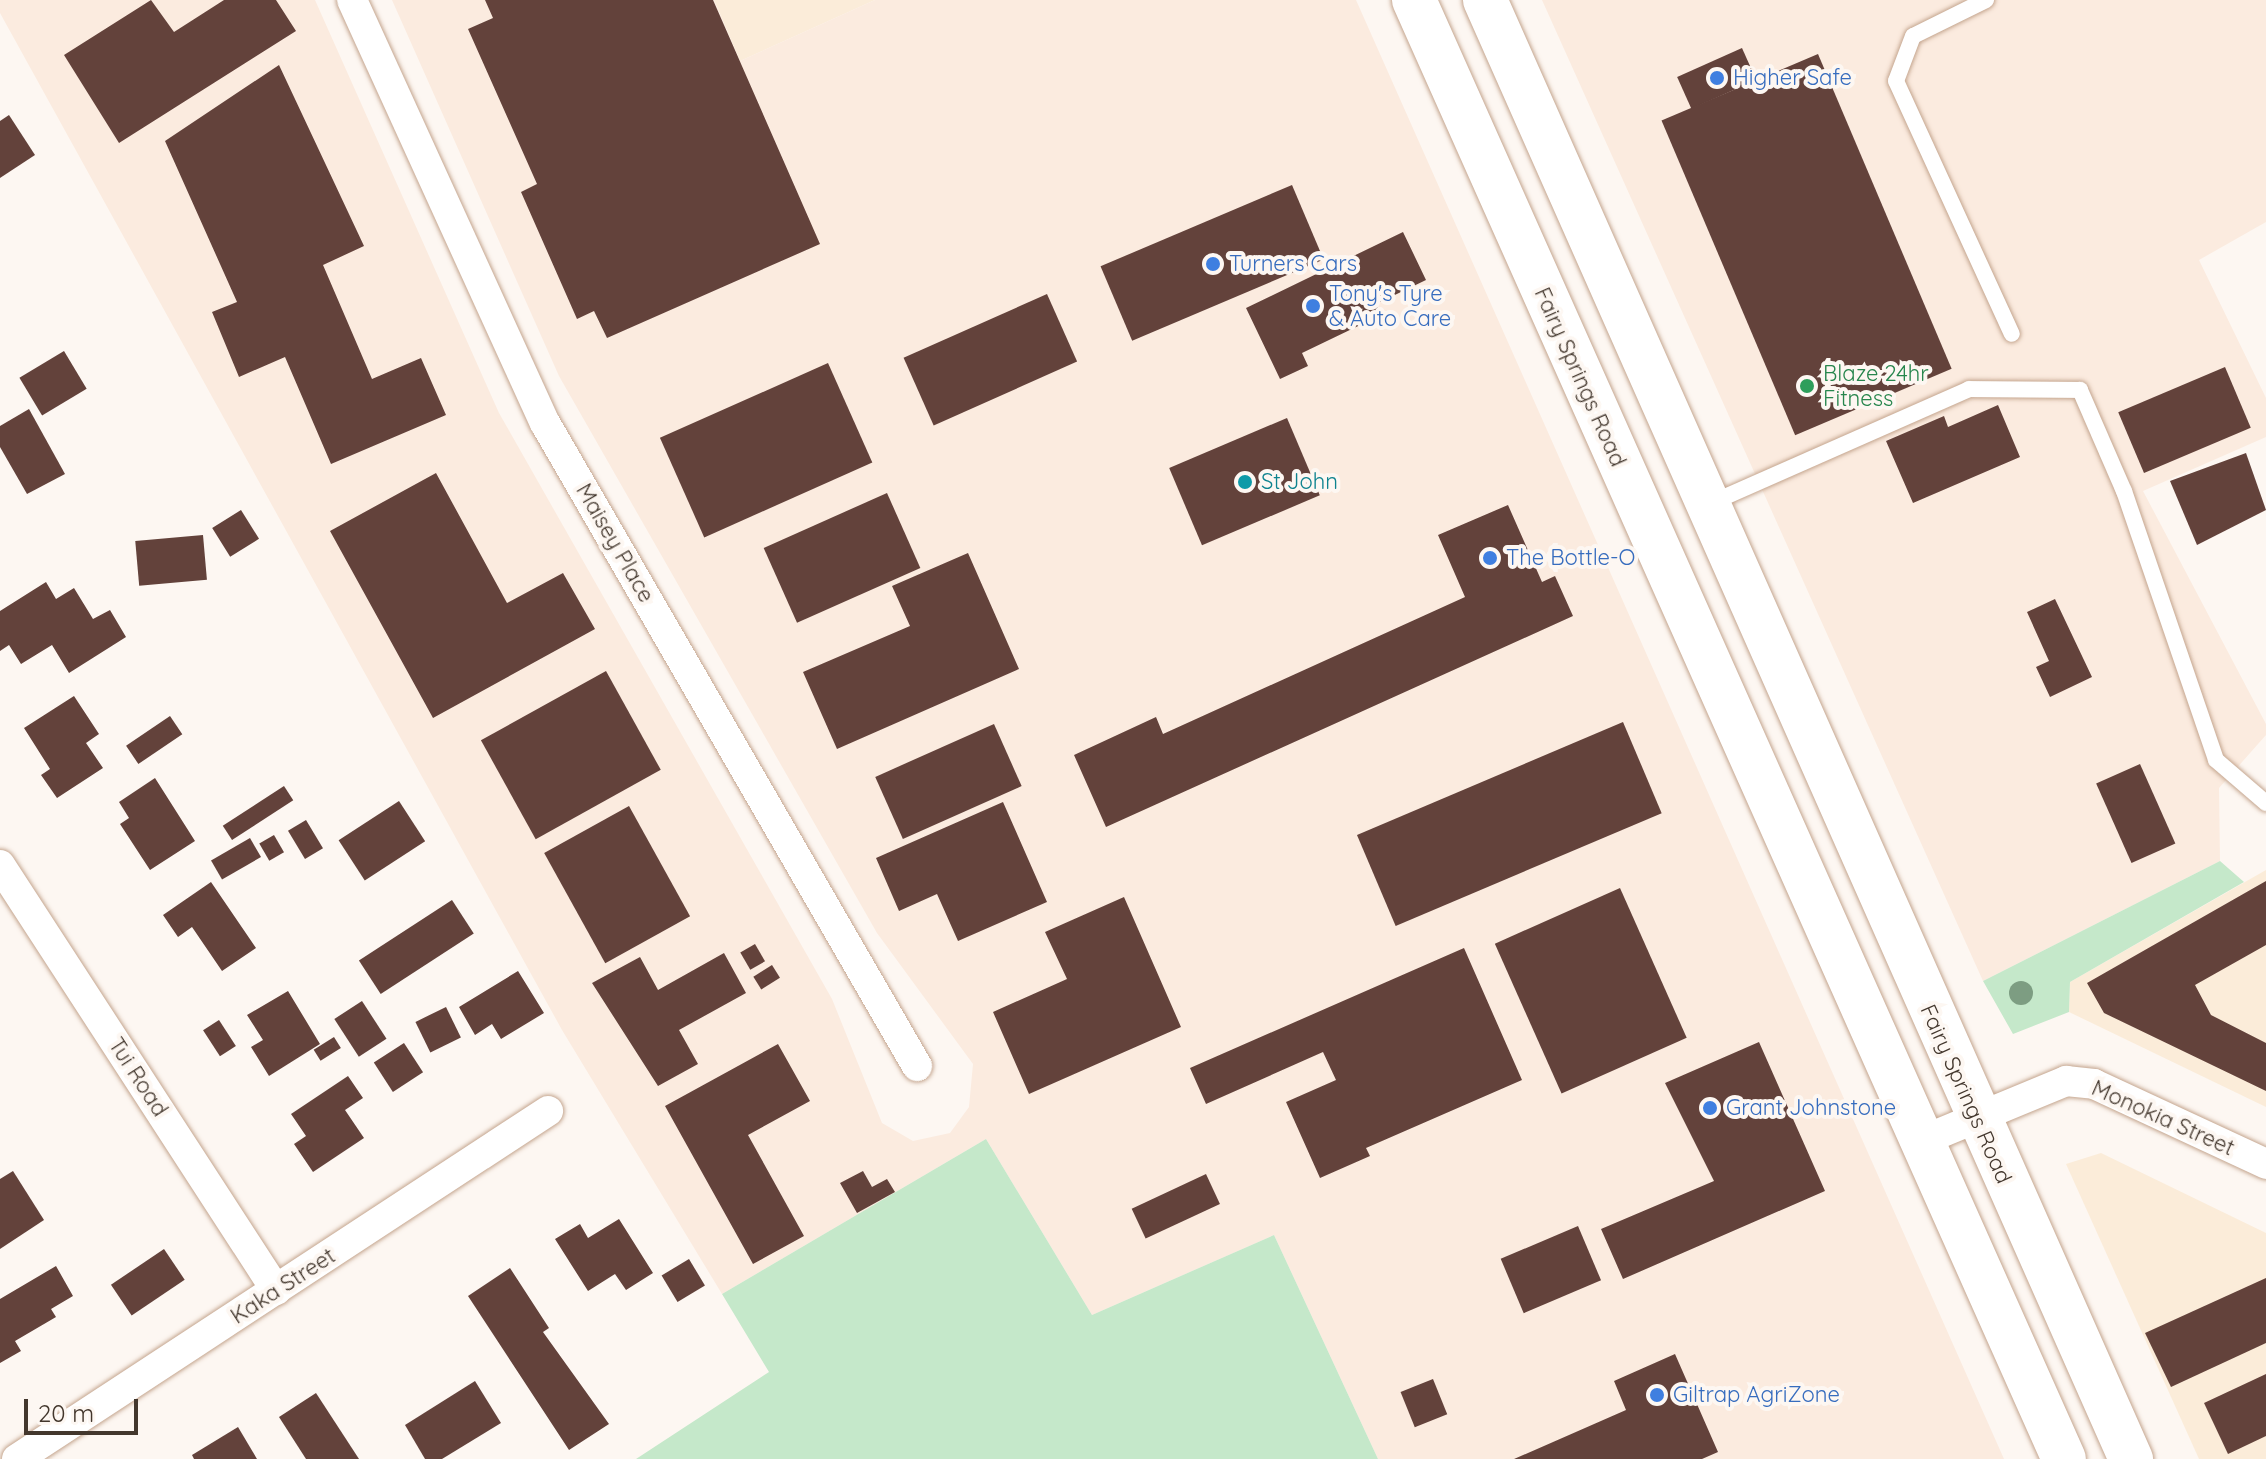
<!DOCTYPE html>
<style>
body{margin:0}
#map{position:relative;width:2266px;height:1459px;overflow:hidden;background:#fdf7f2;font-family:Quicksand,sans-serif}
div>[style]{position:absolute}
.commercial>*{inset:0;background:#fbecd9}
.built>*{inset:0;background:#fbebdf}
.green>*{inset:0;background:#c5e8ca}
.building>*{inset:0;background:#63423b;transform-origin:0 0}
.roads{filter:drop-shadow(0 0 2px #c4a58e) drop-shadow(0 0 2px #c4a58e)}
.service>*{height:16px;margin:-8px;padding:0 8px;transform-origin:8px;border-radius:8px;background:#fff}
.minor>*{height:30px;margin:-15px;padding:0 15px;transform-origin:15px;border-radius:15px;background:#fff}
.trunk>*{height:44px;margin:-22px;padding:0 22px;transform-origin:22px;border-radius:22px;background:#fff}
.trees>*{width:24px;height:24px;margin:-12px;border-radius:50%;background:#7d9d82}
.dots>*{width:22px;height:22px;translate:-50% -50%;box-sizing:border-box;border:4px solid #fdf7f2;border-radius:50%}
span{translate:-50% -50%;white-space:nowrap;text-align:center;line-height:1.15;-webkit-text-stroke:8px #fdf7f2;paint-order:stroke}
.shop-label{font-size:22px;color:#366cbe}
.left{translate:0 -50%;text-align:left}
.leisure-label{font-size:22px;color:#27864d}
.street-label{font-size:22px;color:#43372d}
.culture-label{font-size:22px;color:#0d838f}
.scale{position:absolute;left:24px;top:1399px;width:114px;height:36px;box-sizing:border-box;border:4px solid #43372d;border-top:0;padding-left:10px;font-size:24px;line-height:28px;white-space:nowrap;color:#43372d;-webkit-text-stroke:6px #fdf7f2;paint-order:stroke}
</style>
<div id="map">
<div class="commercial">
<i style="clip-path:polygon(714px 0,875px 0,740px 61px)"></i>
<i style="clip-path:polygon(2266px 870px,2266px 1107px,2069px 1012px,2070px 982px)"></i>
<i style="clip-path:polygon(2101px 1153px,2266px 1233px,2266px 1459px,2199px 1459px,2066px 1164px)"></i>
</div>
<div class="built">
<i style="clip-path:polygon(0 0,315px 0,499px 413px,832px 999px,882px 1123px,913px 1141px,950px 1133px,969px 1107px,973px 1064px,877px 933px,559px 376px,392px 0,714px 0,740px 61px,875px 0,1356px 0,2004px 1459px,1378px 1459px,1274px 1235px,1092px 1315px,986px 1139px,722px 1294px,562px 1030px,0 13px)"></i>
<i style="clip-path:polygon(1542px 0,2266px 0,2266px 222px,2199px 260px,2266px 398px,2266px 437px,2143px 491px,2266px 724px,2266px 735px,2219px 788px,2220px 861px,1983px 981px)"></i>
</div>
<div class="green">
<i style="clip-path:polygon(2220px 861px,2244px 882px,2070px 982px,2069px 1012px,2013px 1034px,1983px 981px)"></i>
<i style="clip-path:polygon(986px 1139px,1092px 1315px,1274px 1235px,1378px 1459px,636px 1459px,769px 1372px,722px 1294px)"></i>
</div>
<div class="building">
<i style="clip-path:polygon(151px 0,174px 32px,224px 0,276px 0,296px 31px,119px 143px,64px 55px)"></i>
<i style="clip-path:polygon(485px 0,713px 0,820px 244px,607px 338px,594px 311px,577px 319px,521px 192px,537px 184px,468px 29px,493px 18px)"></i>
<i style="left:1742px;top:48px;width:35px;height:71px;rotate:66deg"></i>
<i style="left:1818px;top:54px;width:342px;height:170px;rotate:67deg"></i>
<i style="clip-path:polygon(279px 65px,364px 246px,323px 265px,372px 379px,421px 358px,446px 415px,331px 464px,285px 357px,239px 377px,212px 312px,237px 302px,165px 141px)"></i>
<i style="clip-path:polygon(9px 115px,35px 155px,0 178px,0 121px)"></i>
<i style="left:1292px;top:185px;width:81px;height:208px;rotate:67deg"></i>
<i style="clip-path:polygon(1403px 232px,1426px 280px,1376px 304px,1381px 315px,1302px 353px,1308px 366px,1280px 379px,1246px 308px)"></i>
<i style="left:1047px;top:294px;width:74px;height:157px;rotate:66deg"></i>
<i style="left:64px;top:351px;width:44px;height:52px;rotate:59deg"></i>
<i style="left:828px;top:363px;width:109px;height:184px;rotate:66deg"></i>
<i style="left:2225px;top:367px;width:66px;height:116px;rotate:67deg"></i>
<i style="clip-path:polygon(1998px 405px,2020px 457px,1913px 503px,1886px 441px,1944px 416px,1948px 427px)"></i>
<i style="clip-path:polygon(29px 409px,65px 474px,27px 494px,0 447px,0 426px)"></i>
<i style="left:1287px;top:418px;width:84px;height:128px;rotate:67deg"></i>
<i style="clip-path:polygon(2246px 453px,2266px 510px,2197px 545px,2170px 481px)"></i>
<i style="clip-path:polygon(436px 473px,507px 603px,563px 573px,595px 629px,433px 718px,330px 531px)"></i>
<i style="left:887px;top:493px;width:82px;height:135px;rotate:66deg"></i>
<i style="clip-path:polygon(1508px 505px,1542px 582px,1555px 576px,1573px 616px,1106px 827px,1074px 755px,1156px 717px,1163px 734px,1465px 597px,1438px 535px)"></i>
<i style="left:241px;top:510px;width:34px;height:34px;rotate:58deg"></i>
<i style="left:203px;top:535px;width:45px;height:68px;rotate:85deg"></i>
<i style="clip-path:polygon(968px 553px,1019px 669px,837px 749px,803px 672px,910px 626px,892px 586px)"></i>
<i style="clip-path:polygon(46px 582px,56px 599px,74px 588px,93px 619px,110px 610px,126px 637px,69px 673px,52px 645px,21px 664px,9px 645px,0 651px,0 611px)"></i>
<i style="clip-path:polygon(2055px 599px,2092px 677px,2050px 697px,2036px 667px,2049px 661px,2027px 612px)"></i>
<i style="left:606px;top:671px;width:113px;height:143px;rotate:61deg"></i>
<i style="clip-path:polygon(74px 696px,99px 734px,86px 743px,103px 768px,57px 798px,41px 775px,50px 769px,24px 728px)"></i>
<i style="left:170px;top:716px;width:22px;height:53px;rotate:56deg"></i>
<i style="left:1623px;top:722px;width:99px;height:289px;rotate:67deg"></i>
<i style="left:994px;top:724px;width:68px;height:130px;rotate:66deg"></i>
<i style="left:2140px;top:764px;width:87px;height:48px;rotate:66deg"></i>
<i style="clip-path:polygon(155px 778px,195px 841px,150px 870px,120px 824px,129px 818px,119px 802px)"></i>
<i style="left:284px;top:786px;width:17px;height:73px;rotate:57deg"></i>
<i style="left:399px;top:801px;width:48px;height:72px;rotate:57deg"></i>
<i style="clip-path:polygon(1003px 802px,1047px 902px,958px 941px,937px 894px,899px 911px,876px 858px)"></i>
<i style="left:629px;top:806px;width:126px;height:97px;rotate:61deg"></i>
<i style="left:306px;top:820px;width:33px;height:21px;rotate:59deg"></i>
<i style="left:274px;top:835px;width:20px;height:17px;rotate:60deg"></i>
<i style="left:250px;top:838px;width:22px;height:45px;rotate:60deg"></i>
<i style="clip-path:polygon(2266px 881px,2266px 945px,2195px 985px,2211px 1015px,2266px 1043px,2266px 1091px,2104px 1013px,2087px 983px)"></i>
<i style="clip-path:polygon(211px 882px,256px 948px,222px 971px,192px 927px,178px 937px,163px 915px)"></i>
<i style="left:1620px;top:888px;width:164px;height:137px;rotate:66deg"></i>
<i style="clip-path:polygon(1124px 897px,1181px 1027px,1029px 1094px,993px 1012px,1067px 979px,1045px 932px)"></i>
<i style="left:452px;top:900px;width:40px;height:111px;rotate:57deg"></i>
<i style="left:755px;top:944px;width:20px;height:17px;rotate:60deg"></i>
<i style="clip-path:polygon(1464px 948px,1522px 1080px,1366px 1148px,1370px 1156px,1320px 1178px,1286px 1102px,1336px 1080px,1323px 1052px,1206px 1104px,1190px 1068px)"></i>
<i style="clip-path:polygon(724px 953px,746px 993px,679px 1030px,698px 1064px,658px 1086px,592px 983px,640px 957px,658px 990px)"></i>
<i style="left:772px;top:965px;width:15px;height:22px;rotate:58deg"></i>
<i style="clip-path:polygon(518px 971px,544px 1013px,501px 1039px,492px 1024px,475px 1035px,459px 1007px)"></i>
<i style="clip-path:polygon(288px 991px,320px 1044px,269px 1076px,251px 1047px,263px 1040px,247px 1015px)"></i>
<i style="left:362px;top:1001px;width:45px;height:33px;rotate:57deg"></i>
<i style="left:446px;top:1007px;width:34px;height:34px;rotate:64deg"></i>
<i style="left:219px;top:1020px;width:31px;height:19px;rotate:57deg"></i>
<i style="left:334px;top:1037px;width:13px;height:24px;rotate:58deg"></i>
<i style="clip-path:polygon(1759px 1042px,1825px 1191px,1623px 1279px,1601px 1229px,1714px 1181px,1665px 1083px)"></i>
<i style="left:404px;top:1043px;width:35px;height:36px;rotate:57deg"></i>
<i style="clip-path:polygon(778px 1044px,810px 1101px,748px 1135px,804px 1236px,753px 1264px,665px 1106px)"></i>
<i style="clip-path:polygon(348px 1076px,363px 1098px,345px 1110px,364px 1138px,313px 1172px,294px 1144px,306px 1136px,291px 1114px)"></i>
<i style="clip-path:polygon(13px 1171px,44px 1220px,0 1249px,0 1179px)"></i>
<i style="clip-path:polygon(863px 1171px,872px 1187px,887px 1179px,895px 1192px,857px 1213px,840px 1183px)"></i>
<i style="left:1206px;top:1174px;width:33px;height:82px;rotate:65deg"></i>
<i style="clip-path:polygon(619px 1219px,653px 1273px,626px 1290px,615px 1274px,588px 1291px,555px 1239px,580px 1224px,588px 1238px)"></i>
<i style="left:1578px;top:1226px;width:59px;height:84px;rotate:67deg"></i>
<i style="left:164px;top:1249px;width:37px;height:64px;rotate:56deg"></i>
<i style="left:689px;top:1259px;width:31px;height:32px;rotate:59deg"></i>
<i style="clip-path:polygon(56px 1266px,73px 1296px,51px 1309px,56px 1317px,15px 1341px,21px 1351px,0 1363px,0 1299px)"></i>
<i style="clip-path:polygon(510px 1268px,549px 1328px,543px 1332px,609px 1424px,569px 1450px,468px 1296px)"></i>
<i style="clip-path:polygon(2266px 1278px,2266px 1343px,2171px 1387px,2145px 1333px)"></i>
<i style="clip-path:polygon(1675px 1354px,1718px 1452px,1702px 1459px,1514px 1459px,1626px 1410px,1614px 1381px)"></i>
<i style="clip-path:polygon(2266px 1374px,2266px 1436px,2228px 1454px,2204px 1403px)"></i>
<i style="left:1433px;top:1379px;width:38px;height:35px;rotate:68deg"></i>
<i style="clip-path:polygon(475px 1381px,501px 1423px,442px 1459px,425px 1459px,405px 1425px)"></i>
<i style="clip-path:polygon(316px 1393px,359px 1459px,306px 1459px,279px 1417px)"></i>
<i style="clip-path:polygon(238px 1427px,257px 1459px,194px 1459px,192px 1455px)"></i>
</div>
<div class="roads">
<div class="service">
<i style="left:1986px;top:0;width:81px;rotate:153.7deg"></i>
<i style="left:1913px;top:36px;width:48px;rotate:110.7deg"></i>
<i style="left:1896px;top:81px;width:278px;rotate:65.4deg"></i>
<i style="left:1711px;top:503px;width:282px;rotate:-23.8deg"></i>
<i style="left:1969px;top:389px;width:111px;rotate:0.5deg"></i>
<i style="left:2080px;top:390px;width:110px;rotate:66.5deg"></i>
<i style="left:2124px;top:491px;width:284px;rotate:71.1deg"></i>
<i style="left:2216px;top:760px;width:66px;rotate:40.7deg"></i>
</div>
<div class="minor">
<i style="left:352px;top:0;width:465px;rotate:65.5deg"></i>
<i style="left:545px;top:423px;width:743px;rotate:59.95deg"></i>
<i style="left:0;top:865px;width:507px;rotate:57deg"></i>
<i style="left:1926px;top:1139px;width:152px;rotate:-22.5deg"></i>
<i style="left:2066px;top:1081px;width:28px;rotate:6deg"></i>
<i style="left:2094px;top:1084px;width:190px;rotate:24.9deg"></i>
<i style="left:17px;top:1459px;width:635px;rotate:-33.24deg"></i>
</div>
<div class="trunk">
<i style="left:1414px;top:0;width:1597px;rotate:65.99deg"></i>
<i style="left:1485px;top:0;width:1596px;rotate:66.12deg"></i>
</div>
</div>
<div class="trees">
<i style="left:2021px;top:993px"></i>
</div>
<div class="dots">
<i style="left:1717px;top:78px;background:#3f7fe0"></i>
<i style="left:1213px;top:264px;background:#3f7fe0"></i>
<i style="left:1313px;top:306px;background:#3f7fe0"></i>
<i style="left:1807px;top:386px;background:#2e9e5b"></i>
<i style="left:1245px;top:482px;background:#0f9aa8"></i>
<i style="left:1490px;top:558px;background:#3f7fe0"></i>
<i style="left:1710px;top:1108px;background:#3f7fe0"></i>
<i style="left:1657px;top:1395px;background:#3f7fe0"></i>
</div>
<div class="shop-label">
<span class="left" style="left:1733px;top:78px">Higher Safe</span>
<span class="left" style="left:1229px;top:264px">Turners Cars</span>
<span class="left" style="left:1329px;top:306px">Tony's Tyre<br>&amp; Auto Care</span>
<span class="left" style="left:1506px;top:558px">The Bottle-O</span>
<span class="left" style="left:1726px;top:1108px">Grant Johnstone</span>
<span class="left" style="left:1673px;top:1395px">Giltrap AgriZone</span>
</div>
<div class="leisure-label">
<span class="left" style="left:1823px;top:386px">Blaze 24hr<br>Fitness</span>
</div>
<div class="street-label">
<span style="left:1580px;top:377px;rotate:66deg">Fairy Springs Road</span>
<span style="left:615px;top:543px;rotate:60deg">Maisey Place</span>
<span style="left:138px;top:1077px;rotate:57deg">Tui Road</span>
<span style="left:1966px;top:1094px;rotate:66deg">Fairy Springs Road</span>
<span style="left:2163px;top:1118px;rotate:24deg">Monokia Street</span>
<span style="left:283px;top:1286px;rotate:-33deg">Kaka Street</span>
</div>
<div class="culture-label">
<span class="left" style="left:1261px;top:482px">St John</span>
</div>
<div class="scale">20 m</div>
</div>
